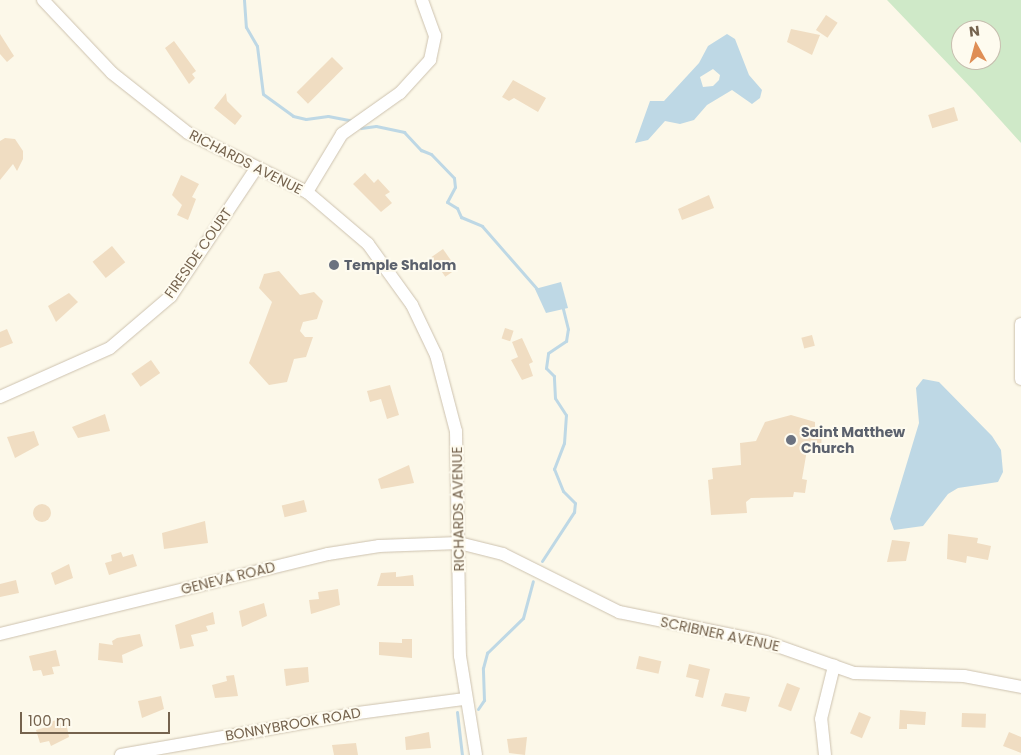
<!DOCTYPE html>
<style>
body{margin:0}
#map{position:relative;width:1021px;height:755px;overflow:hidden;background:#fcf8e9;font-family:Poppins,sans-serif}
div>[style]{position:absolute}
.green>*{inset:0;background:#cfe9c8}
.water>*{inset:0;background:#bed8e5}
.stream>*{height:3px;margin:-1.5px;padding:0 1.5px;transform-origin:1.5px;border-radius:1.5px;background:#bed8e5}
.building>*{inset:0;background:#f0ddc2;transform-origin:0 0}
.round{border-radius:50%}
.roads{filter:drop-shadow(0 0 1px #cdc2af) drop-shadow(0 0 1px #cdc2af)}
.minor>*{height:12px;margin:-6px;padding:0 6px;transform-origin:6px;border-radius:6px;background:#fff}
.dots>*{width:14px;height:14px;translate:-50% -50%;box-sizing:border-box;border:2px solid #fefbef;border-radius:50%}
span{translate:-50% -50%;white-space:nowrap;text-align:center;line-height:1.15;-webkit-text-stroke:4px #fefbef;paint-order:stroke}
.street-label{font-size:14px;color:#75634e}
.worship-label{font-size:14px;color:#5b616d;font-weight:700}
.left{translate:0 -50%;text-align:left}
.north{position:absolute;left:951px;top:20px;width:50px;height:50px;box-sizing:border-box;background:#fefbef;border:1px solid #c7beaf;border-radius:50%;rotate:353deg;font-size:14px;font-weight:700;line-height:20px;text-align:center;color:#75634e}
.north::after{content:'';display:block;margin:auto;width:18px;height:22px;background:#df8e55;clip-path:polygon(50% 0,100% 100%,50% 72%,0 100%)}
.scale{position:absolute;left:20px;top:712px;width:150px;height:22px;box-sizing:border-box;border:2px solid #75634e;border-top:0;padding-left:6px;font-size:15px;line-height:18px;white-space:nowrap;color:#75634e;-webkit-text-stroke:4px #fefbef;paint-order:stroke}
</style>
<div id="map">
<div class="green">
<i style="clip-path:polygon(evenodd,887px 0,1021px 0,1021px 143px,975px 92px,887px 0,961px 30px,991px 30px,991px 60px,961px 60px,961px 30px)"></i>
</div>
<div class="water">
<i style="clip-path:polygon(evenodd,727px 34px,735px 39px,749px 75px,762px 90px,760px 98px,752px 104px,732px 90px,707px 105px,694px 120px,680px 124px,665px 121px,648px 140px,635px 143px,650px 101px,664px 101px,699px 63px,708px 46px,727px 34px,713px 69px,720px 75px,719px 80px,713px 86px,703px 87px,700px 77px,713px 69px)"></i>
<i style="clip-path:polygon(561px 282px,568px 308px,546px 313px,535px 289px)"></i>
<i style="clip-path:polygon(923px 379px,939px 382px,992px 436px,1001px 450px,1003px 472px,998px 482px,958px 488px,948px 494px,923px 526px,894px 530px,890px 519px,919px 423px,916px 388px)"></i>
</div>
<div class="stream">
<i style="left:244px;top:0;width:27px;rotate:86deg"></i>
<i style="left:246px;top:27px;width:22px;rotate:60deg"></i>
<i style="left:257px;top:46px;width:48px;rotate:82.9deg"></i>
<i style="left:263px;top:94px;width:37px;rotate:36deg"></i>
<i style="left:293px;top:116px;width:13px;rotate:13deg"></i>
<i style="left:306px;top:119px;width:22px;rotate:-8deg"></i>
<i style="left:328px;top:116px;width:25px;rotate:11deg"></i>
<i style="left:361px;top:128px;width:15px;rotate:-8deg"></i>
<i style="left:376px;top:126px;width:29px;rotate:12deg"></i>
<i style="left:404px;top:132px;width:25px;rotate:47deg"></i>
<i style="left:421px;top:150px;width:11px;rotate:22deg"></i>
<i style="left:431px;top:154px;width:33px;rotate:46deg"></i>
<i style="left:454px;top:178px;width:9px;rotate:84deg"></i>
<i style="left:455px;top:187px;width:17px;rotate:118deg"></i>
<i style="left:447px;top:202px;width:12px;rotate:31deg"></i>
<i style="left:457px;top:208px;width:10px;rotate:66deg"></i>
<i style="left:461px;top:217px;width:23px;rotate:23deg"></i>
<i style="left:482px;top:226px;width:85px;rotate:48.8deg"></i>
<i style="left:542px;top:561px;width:59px;rotate:-56.9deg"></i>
<i style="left:574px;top:512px;width:9px;rotate:-84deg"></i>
<i style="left:575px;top:503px;width:17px;rotate:-135deg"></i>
<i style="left:563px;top:491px;width:24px;rotate:-112deg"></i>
<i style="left:554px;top:469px;width:28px;rotate:-69deg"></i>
<i style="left:564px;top:443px;width:28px;rotate:-86deg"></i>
<i style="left:566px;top:415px;width:20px;rotate:-123deg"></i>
<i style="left:555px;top:398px;width:22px;rotate:-93deg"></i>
<i style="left:554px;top:376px;width:11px;rotate:-135deg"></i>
<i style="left:546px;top:368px;width:15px;rotate:-82deg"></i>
<i style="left:548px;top:353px;width:22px;rotate:-34deg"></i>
<i style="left:566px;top:341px;width:12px;rotate:-81deg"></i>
<i style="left:568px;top:329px;width:21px;rotate:-104deg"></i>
<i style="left:478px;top:709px;width:11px;rotate:-56deg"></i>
<i style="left:484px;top:700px;width:32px;rotate:-92deg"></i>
<i style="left:483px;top:668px;width:16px;rotate:-75deg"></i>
<i style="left:487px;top:653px;width:50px;rotate:-44.2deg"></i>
<i style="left:523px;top:618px;width:38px;rotate:-75deg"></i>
<i style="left:457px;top:712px;width:43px;rotate:83.4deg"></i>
</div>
<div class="building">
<i style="left:826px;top:15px;width:14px;height:18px;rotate:34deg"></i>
<i style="clip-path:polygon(791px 29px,820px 35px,812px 55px,787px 42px)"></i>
<i style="clip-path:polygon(0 34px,14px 56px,7px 62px,0 54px)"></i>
<i style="clip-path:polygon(174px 41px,196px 71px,192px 74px,195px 78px,189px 84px,165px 48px)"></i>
<i style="left:332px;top:57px;width:16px;height:50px;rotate:45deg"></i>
<i style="clip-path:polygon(513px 80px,546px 98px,538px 112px,514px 98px,509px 101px,502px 97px)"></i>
<i style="clip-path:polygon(226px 93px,227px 101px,242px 116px,235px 125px,214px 108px)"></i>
<i style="left:954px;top:107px;width:14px;height:27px;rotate:73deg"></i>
<i style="clip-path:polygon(5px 138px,15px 139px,23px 151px,23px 159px,17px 171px,13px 164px,0 180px,0 141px)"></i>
<i style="clip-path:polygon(365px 173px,374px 183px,378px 179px,390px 192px,385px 195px,392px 203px,381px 212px,353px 184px)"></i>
<i style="clip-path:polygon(181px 175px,199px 184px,192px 197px,196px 199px,188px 220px,177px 215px,182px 205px,172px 195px)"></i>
<i style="clip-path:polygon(709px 195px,714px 208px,682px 220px,678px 209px)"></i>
<i style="left:112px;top:246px;width:21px;height:25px;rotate:51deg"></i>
<i style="left:443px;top:249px;width:24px;height:14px;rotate:55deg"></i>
<i style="clip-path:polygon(279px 271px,300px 295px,314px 292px,323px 301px,317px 319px,303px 322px,300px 331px,305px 337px,313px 337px,306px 357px,294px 359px,287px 382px,269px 385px,249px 363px,272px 302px,259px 288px,264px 274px)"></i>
<i style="clip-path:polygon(69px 293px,78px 302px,56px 322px,48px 306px)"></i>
<i style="left:505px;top:328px;width:9px;height:11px;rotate:18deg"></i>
<i style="clip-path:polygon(7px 329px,13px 343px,0 348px,0 332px)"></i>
<i style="left:812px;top:335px;width:11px;height:11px;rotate:75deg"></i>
<i style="clip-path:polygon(522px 338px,533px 362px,529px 364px,533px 376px,522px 380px,511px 360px,518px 357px,512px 342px)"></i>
<i style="left:151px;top:360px;width:16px;height:24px;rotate:55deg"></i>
<i style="clip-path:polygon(390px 385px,399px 415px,387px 419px,381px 399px,370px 402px,367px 391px)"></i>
<i style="clip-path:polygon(105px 414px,110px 431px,78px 438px,72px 427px)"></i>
<i style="clip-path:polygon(791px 415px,815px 422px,815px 430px,822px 432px,821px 448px,807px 450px,802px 479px,807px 480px,805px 493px,794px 492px,793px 497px,751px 498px,746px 502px,747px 513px,711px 515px,708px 480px,713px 479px,712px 468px,741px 465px,740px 443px,756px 441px,765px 422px)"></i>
<i style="clip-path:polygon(34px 431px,39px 445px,15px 458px,7px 437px)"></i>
<i style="clip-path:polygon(409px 465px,414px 483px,381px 489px,378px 479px)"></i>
<i style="left:304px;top:500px;width:12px;height:23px;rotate:76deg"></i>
<i class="round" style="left:33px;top:504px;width:18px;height:18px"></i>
<i style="clip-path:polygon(205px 521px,208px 543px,164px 549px,162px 533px)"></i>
<i style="clip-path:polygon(948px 534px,978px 538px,977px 543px,991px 546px,988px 560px,967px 556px,966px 563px,947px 559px)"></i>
<i style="clip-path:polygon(892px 540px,910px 542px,906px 561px,887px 562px)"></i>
<i style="clip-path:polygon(121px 552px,123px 557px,133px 554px,137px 566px,109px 575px,105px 563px,112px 561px,111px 555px)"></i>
<i style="clip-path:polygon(69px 564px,73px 578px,55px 585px,51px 573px)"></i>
<i style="clip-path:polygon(396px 572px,396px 577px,413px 575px,414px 586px,377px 586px,381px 573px)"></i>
<i style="clip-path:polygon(16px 580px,19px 593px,0 597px,0 584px)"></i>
<i style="clip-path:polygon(338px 589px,340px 605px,311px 614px,309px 600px,319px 599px,318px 592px)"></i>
<i style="clip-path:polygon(264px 603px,267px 616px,242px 627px,239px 611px)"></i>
<i style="clip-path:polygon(213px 612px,215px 624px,206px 626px,208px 631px,191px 635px,194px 646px,180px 649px,175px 625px)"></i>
<i style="clip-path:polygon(140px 634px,143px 646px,122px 655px,123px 663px,98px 660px,99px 643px,113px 645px,112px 641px,117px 638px)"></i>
<i style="clip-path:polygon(402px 639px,412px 639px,412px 658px,379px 655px,379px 642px,402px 643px)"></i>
<i style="clip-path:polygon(56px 650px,60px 666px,52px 667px,54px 674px,43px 676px,41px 670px,33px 671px,29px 656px)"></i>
<i style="left:639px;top:656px;width:23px;height:13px;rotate:13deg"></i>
<i style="clip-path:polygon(689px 664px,710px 669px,703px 698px,695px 696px,699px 680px,686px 677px)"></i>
<i style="clip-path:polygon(308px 667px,309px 682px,286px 686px,284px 669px)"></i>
<i style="clip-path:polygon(234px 675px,238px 696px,215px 698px,212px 685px,227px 681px,226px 676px)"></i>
<i style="left:787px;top:683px;width:14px;height:25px;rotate:21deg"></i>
<i style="clip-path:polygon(725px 693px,750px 697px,746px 712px,721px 706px)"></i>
<i style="clip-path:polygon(161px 696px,164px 709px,142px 718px,138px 701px)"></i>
<i style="clip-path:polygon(900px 710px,926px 712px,925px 725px,907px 724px,907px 729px,899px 729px)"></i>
<i style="left:859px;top:712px;width:13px;height:23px;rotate:23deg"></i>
<i style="left:962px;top:713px;width:24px;height:14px;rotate:2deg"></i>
<i style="clip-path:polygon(57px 720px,58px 724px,66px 722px,69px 737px,51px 746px,49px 741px,40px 743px,36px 730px,50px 726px,49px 722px)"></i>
<i style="clip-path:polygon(429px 732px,431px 748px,406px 750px,405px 737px)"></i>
<i style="clip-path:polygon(1009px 732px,1021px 737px,1021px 753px,1003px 746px)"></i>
<i style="clip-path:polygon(527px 737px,525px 755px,509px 753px,507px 739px)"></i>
<i style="clip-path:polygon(356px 743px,358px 755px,334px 755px,332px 745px)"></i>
</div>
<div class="roads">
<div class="minor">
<i style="left:43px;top:0;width:100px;rotate:46.6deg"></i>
<i style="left:112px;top:73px;width:97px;rotate:38.3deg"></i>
<i style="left:188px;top:133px;width:133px;rotate:26.4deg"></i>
<i style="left:307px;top:192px;width:80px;rotate:40.4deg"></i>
<i style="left:368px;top:244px;width:75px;rotate:54.2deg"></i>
<i style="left:412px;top:305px;width:55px;rotate:64.4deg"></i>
<i style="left:436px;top:355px;width:79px;rotate:75.3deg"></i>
<i style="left:456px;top:431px;width:225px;rotate:89deg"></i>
<i style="left:460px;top:656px;width:100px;rotate:80.8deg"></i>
<i style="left:307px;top:192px;width:68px;rotate:-58.9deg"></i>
<i style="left:342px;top:134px;width:71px;rotate:-35.3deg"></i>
<i style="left:400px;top:93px;width:45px;rotate:-47.7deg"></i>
<i style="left:430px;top:60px;width:25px;rotate:-78deg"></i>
<i style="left:435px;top:36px;width:38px;rotate:-110deg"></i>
<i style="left:1021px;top:324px;width:55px;rotate:90deg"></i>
<i style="left:0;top:397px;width:120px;rotate:-24deg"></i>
<i style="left:110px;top:348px;width:80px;rotate:-40.4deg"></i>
<i style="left:171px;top:296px;width:151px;rotate:-56.3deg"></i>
<i style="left:0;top:634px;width:338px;rotate:-13.7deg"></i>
<i style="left:328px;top:554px;width:52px;rotate:-8.9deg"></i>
<i style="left:379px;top:546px;width:80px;rotate:-2.1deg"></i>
<i style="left:459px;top:543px;width:45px;rotate:14deg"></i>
<i style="left:503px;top:554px;width:130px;rotate:26.6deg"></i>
<i style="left:619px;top:612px;width:150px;rotate:11.5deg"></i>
<i style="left:766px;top:642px;width:93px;rotate:19.4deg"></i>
<i style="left:854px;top:673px;width:110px;rotate:1.6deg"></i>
<i style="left:964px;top:676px;width:58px;rotate:10.9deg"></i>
<i style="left:121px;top:755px;width:241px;rotate:-10deg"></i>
<i style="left:358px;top:713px;width:108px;rotate:-7.5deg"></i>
<i style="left:825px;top:755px;width:36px;rotate:-96deg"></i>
<i style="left:821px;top:719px;width:55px;rotate:-76.2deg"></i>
</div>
</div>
<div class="dots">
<i style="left:334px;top:265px;background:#6b7280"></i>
<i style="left:791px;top:440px;background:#6b7280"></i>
</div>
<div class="street-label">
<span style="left:246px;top:162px;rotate:27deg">RICHARDS AVENUE</span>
<span style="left:198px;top:253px;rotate:-55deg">FIRESIDE COURT</span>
<span style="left:458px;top:509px;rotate:-91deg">RICHARDS AVENUE</span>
<span style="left:228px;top:578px;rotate:-14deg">GENEVA ROAD</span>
<span style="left:720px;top:634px;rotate:12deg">SCRIBNER AVENUE</span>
<span style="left:293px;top:724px;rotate:-10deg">BONNYBROOK ROAD</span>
</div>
<div class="worship-label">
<span class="left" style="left:344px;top:265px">Temple Shalom</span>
<span class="left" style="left:801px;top:440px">Saint Matthew<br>Church</span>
</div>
<div class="north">N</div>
<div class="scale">100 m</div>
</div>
